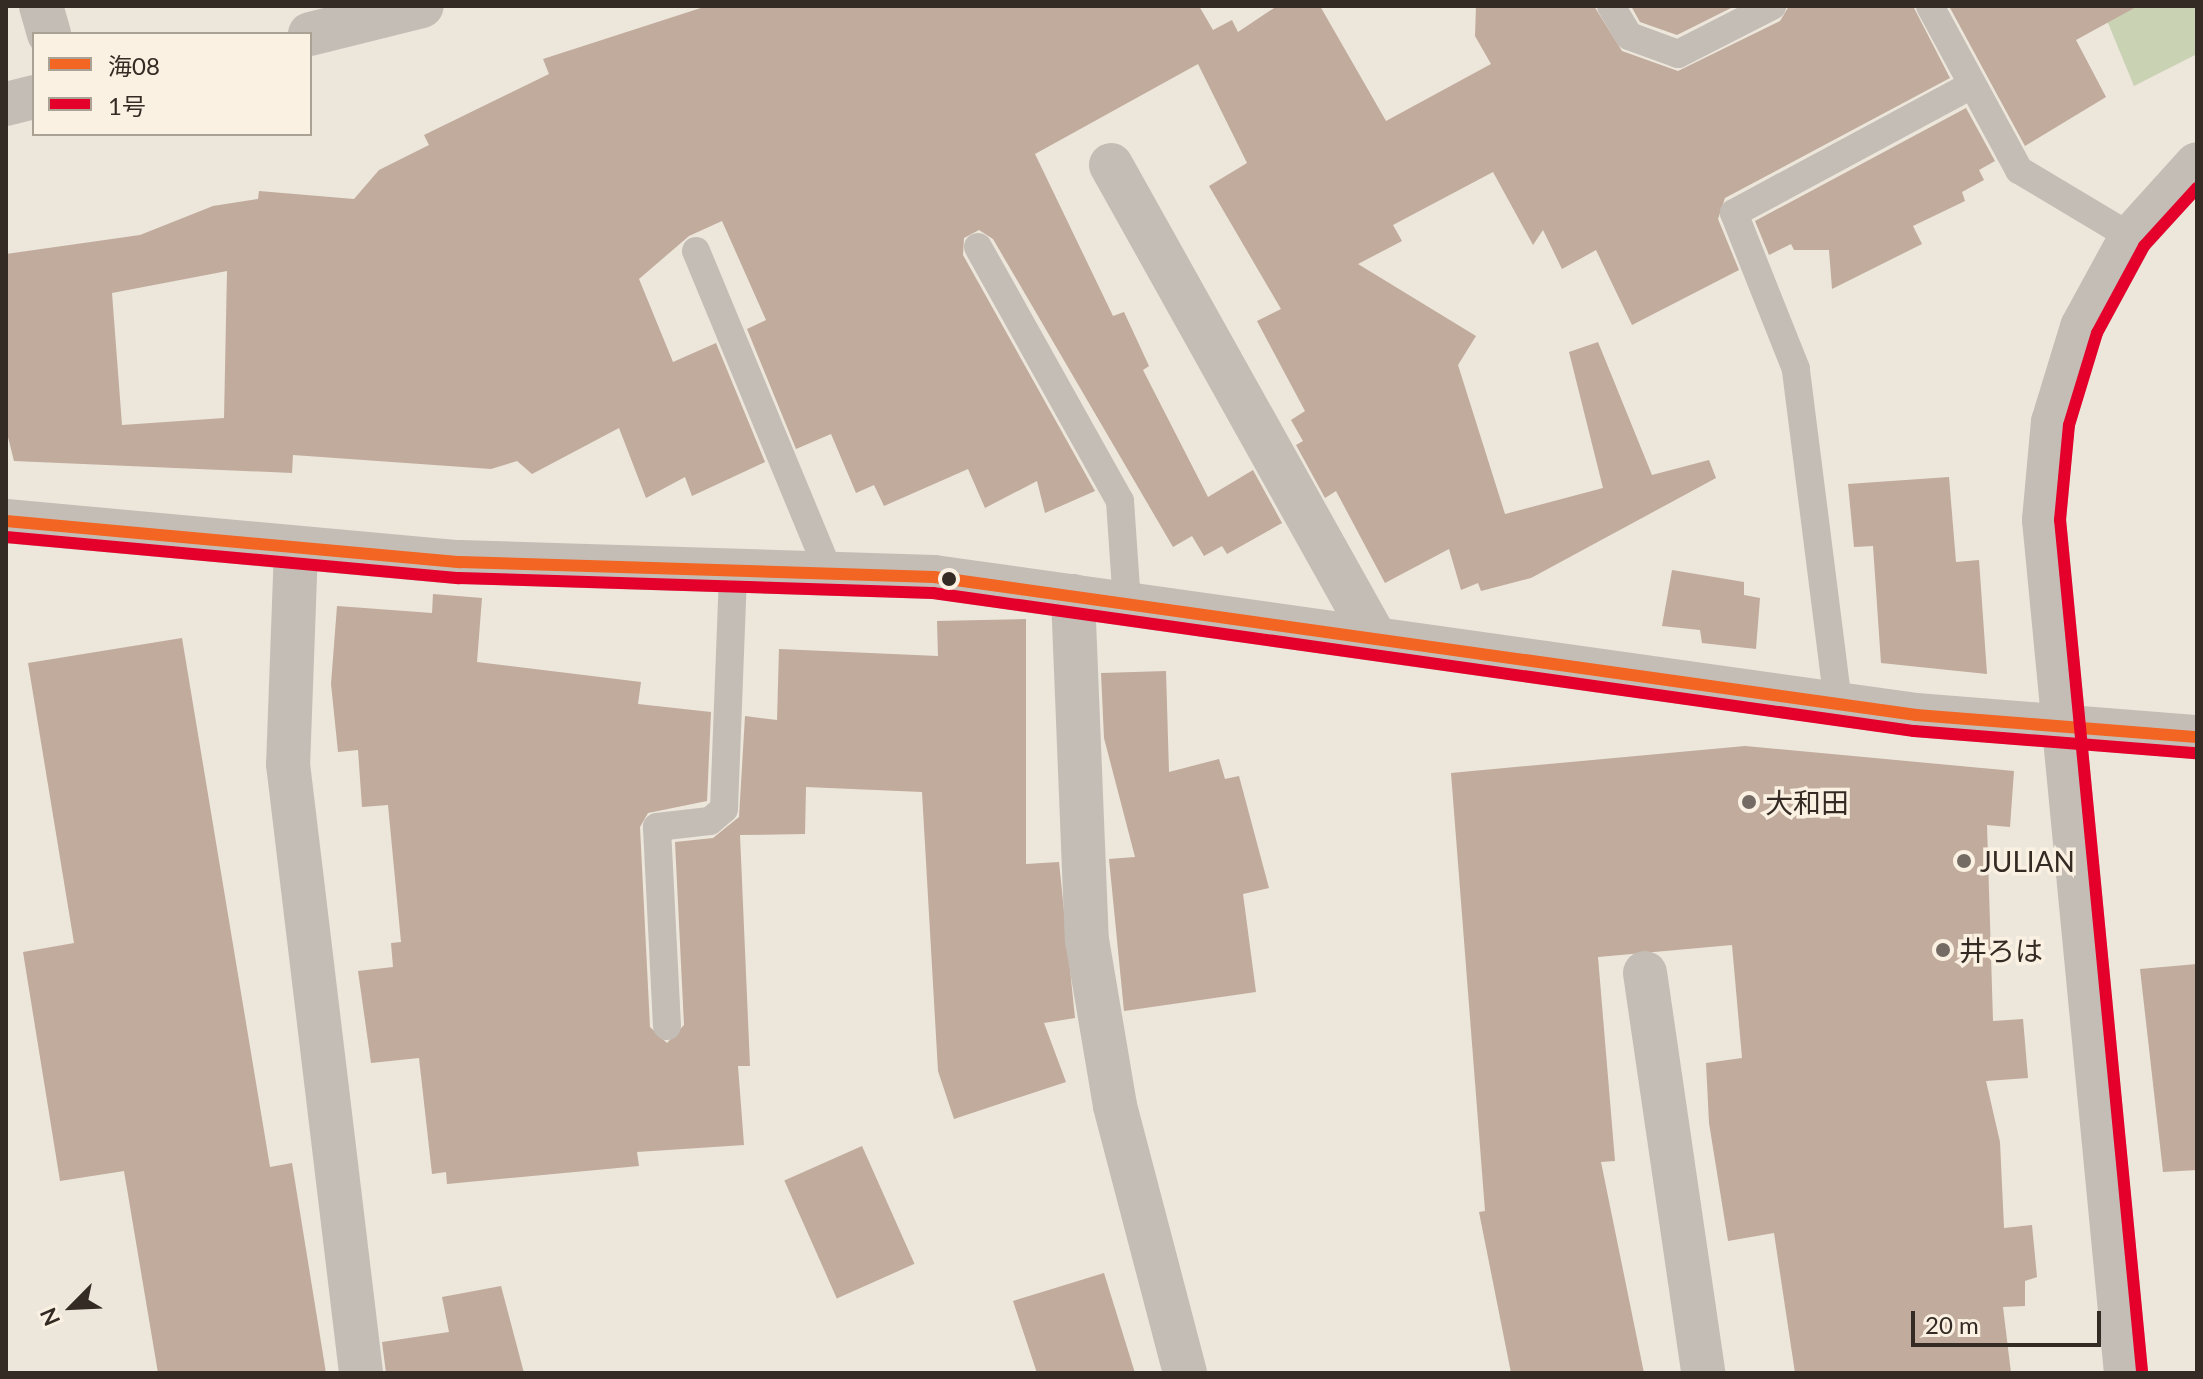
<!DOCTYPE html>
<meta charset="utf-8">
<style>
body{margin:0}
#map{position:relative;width:2203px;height:1379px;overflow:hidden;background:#ece6db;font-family:Lato,"Noto Sans JP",sans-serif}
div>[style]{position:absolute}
.green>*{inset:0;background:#cad2b4}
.building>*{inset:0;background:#c1ab9c;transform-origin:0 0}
.service>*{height:28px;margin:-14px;padding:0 14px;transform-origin:14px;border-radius:14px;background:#c4bdb6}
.minor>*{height:44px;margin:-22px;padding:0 22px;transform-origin:22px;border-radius:22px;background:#c4bdb6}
.tertiary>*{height:44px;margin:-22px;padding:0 22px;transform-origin:22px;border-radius:22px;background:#c4bdb6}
.bus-1>*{height:12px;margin:-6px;padding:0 6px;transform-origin:6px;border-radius:6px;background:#f26522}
.bus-2>*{height:12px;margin:-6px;padding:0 6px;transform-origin:6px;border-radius:6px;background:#e4002b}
.dots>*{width:22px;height:22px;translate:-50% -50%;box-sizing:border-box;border:4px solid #faf1e2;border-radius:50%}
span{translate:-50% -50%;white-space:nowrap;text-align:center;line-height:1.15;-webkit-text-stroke:7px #faf1e2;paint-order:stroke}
.poi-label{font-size:28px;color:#342b24}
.left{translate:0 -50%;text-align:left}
.frame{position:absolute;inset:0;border:8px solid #342b24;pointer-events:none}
.legend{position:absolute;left:32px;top:32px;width:280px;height:104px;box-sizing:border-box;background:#faf1e2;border:2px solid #aba296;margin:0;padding:10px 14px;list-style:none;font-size:24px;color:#342b24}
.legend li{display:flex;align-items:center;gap:16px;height:40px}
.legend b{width:40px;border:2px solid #aba296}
.north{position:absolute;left:32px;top:1267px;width:80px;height:80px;-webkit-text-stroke:6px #faf1e2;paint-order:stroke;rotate:246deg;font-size:22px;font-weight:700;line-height:32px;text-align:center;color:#342b24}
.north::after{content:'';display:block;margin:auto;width:28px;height:36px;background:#342b24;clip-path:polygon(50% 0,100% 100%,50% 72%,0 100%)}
.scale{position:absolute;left:1911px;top:1311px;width:190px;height:36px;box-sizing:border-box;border:4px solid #342b24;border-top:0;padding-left:10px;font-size:24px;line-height:28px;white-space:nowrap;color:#342b24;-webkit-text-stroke:6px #faf1e2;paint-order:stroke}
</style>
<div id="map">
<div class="green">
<i style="clip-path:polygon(2101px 6px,2197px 6px,2197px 54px,2134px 86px)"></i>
</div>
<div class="building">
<i style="clip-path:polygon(evenodd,707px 6px,1199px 6px,1213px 30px,1232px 20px,1238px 32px,1277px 6px,1320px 6px,1386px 121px,1491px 64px,1475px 36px,1476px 6px,1594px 6px,1622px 51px,1678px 71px,1780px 21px,1789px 6px,1913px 6px,1950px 78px,1725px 198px,1718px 219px,1739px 270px,1632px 325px,1596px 250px,1562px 269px,1543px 230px,1533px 245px,1493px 172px,1393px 225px,1402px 241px,1358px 264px,1476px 336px,1458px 365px,1505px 514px,1603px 488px,1569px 352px,1598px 342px,1652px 475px,1709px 460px,1716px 478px,1531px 578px,1481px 591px,1478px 583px,1461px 590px,1449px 549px,1385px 583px,1336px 491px,1325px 498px,1296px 445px,1303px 441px,1291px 420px,1305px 411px,1257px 321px,1281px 309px,1209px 186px,1247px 163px,1198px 64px,1035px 154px,1113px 316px,1124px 312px,1149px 366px,1143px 370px,1208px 497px,1253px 470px,1282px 523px,1227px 554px,1222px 546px,1204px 556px,1192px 536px,1173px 547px,993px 239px,979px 230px,964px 238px,963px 255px,1095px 491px,1045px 513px,1037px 481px,985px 508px,968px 469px,884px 506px,874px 485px,856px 493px,831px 434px,796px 449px,747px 329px,766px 320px,722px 221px,689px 236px,639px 279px,673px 362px,716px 343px,765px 462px,692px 496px,685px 477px,646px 498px,619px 428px,532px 474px,517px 461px,491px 469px,293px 455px,292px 473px,14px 461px,6px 429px,6px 254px,140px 235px,213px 206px,258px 199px,259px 191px,354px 199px,379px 170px,429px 145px,424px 135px,549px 74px,543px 59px,707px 6px,227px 271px,224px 418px,122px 425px,112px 293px,227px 271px)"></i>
<i style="clip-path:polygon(1631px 6px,1735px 6px,1677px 35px,1640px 22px)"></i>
<i style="clip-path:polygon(1949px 6px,2138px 6px,2076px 40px,2106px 97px,2025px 146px)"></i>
<i style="clip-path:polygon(1966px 108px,1995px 161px,1979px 170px,1984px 180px,1962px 192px,1965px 201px,1913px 226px,1922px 244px,1832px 289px,1829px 250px,1794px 250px,1791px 244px,1769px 255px,1755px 221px)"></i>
<i style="clip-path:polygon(1949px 477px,1956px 562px,1979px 560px,1987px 674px,1881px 663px,1873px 546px,1854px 547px,1848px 484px)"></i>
<i style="clip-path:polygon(1672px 570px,1744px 582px,1744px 595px,1760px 598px,1756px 649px,1702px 643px,1700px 630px,1662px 626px)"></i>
<i style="clip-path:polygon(433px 594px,482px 598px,477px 662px,641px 682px,638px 704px,711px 712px,707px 801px,648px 813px,640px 827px,650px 1027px,667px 1043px,684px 1025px,675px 842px,713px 838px,739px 817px,745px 716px,777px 720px,779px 649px,938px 656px,937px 621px,1026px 619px,1026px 864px,1059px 862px,1075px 1018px,1044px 1023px,1066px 1082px,954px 1119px,938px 1071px,922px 792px,806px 787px,805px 834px,740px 835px,750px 1066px,738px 1066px,744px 1145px,637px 1152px,639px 1166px,447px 1184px,446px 1172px,432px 1174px,419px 1058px,371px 1063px,358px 971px,393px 967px,391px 943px,401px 942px,388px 805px,362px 807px,358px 750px,338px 752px,331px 684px,337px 606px,432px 613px)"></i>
<i style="clip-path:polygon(182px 638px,270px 1167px,292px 1163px,326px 1373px,158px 1373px,124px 1171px,60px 1181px,23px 952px,74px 943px,28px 663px)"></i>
<i style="clip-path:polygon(1166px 671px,1169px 772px,1219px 759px,1225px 779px,1239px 776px,1269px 888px,1243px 894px,1256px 992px,1124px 1011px,1109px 859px,1135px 857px,1104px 738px,1101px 673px)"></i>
<i style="clip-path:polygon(1745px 746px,2014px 771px,2010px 827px,1987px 825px,1993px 1021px,2023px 1019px,2028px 1078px,1986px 1081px,2000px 1142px,2004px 1228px,2032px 1225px,2037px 1277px,2025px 1281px,2025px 1306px,2003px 1307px,2011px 1373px,1795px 1373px,1774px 1233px,1728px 1241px,1709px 1123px,1706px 1063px,1742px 1058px,1732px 945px,1598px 957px,1615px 1161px,1601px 1162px,1644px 1373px,1511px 1373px,1479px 1212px,1485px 1211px,1451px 773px)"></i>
<i style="clip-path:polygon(2197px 964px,2197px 1170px,2163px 1172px,2140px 969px)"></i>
<i style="left:862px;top:1146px;width:129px;height:85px;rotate:66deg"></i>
<i style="clip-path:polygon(1104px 1273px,1135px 1373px,1037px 1373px,1013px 1301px)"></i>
<i style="clip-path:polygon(501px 1286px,524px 1373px,386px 1373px,382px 1342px,449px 1332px,442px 1297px)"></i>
</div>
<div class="service">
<i style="left:1611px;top:6px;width:35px;rotate:59deg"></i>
<i style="left:1629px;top:36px;width:52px;rotate:20.2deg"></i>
<i style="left:1678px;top:54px;width:106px;rotate:-27.1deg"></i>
<i style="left:1930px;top:6px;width:187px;rotate:61.5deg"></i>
<i style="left:2019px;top:170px;width:131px;rotate:30.9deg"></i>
<i style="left:978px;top:247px;width:291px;rotate:60.8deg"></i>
<i style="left:1120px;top:501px;width:102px;rotate:86.1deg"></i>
<i style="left:696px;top:251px;width:351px;rotate:67.5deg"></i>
<i style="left:1838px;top:703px;width:337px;rotate:-97.2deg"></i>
<i style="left:1796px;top:369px;width:168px;rotate:-111.7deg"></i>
<i style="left:1734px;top:213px;width:270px;rotate:-28.3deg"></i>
<i style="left:667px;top:1026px;width:199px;rotate:-92.9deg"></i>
<i style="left:657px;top:827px;width:53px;rotate:-6.5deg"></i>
<i style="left:710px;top:821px;width:18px;rotate:-41deg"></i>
<i style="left:724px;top:809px;width:238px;rotate:-87.8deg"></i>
</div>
<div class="minor">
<i style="left:41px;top:6px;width:29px;rotate:74deg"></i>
<i style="left:310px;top:34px;width:115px;rotate:-14deg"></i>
<i style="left:6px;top:104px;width:29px;rotate:-14deg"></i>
<i style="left:1111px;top:165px;width:539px;rotate:60.82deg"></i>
<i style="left:296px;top:549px;width:215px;rotate:92.1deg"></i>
<i style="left:288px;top:764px;width:613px;rotate:83.16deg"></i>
<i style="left:1073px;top:596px;width:344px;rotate:87.7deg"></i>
<i style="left:1087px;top:940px;width:168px;rotate:80.4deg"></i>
<i style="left:1115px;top:1106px;width:276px;rotate:75.3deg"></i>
<i style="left:1645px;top:973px;width:404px;rotate:81.7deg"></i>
</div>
<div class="tertiary">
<i style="left:6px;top:521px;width:456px;rotate:5.2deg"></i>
<i style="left:460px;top:562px;width:474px;rotate:1.8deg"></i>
<i style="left:934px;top:577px;width:992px;rotate:8deg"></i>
<i style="left:1916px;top:715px;width:282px;rotate:4.5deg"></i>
<i style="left:2126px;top:1373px;width:857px;rotate:-95.49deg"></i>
<i style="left:2044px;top:520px;width:98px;rotate:-84.8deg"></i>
<i style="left:2053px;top:422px;width:99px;rotate:-73deg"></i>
<i style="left:2082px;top:327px;width:102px;rotate:-61.4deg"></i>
<i style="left:2131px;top:237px;width:98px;rotate:-47.9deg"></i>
</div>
<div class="bus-1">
<i style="left:6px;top:521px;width:456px;rotate:5.2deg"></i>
<i style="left:460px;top:562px;width:474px;rotate:1.8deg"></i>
<i style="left:934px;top:577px;width:992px;rotate:8deg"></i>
<i style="left:1916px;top:715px;width:282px;rotate:4.5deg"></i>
</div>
<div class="bus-2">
<i style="left:6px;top:537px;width:455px;rotate:5.2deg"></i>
<i style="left:459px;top:578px;width:474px;rotate:1.8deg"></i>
<i style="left:933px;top:593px;width:991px;rotate:8.01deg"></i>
<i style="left:1914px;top:731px;width:283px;rotate:4.5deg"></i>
<i style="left:2142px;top:1371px;width:855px;rotate:-95.5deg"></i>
<i style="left:2060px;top:520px;width:95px;rotate:-84.6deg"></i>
<i style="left:2069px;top:425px;width:96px;rotate:-73.1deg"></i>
<i style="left:2097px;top:333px;width:99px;rotate:-61.6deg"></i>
<i style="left:2144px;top:246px;width:79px;rotate:-47.6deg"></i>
</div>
<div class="dots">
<i style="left:949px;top:579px;background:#342b24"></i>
<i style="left:1749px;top:802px;background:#746c64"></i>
<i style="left:1964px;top:861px;background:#746c64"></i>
<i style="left:1943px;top:950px;background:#746c64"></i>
</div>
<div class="poi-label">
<span class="left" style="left:1765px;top:802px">大和田</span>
<span class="left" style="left:1980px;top:861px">JULIAN</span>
<span class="left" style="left:1959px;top:950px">井ろは</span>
</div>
<div class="frame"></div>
<ul class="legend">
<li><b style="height:10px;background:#f26522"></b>海08</li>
<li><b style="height:10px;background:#e4002b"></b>1号</li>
</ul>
<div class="north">N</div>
<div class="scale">20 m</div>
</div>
